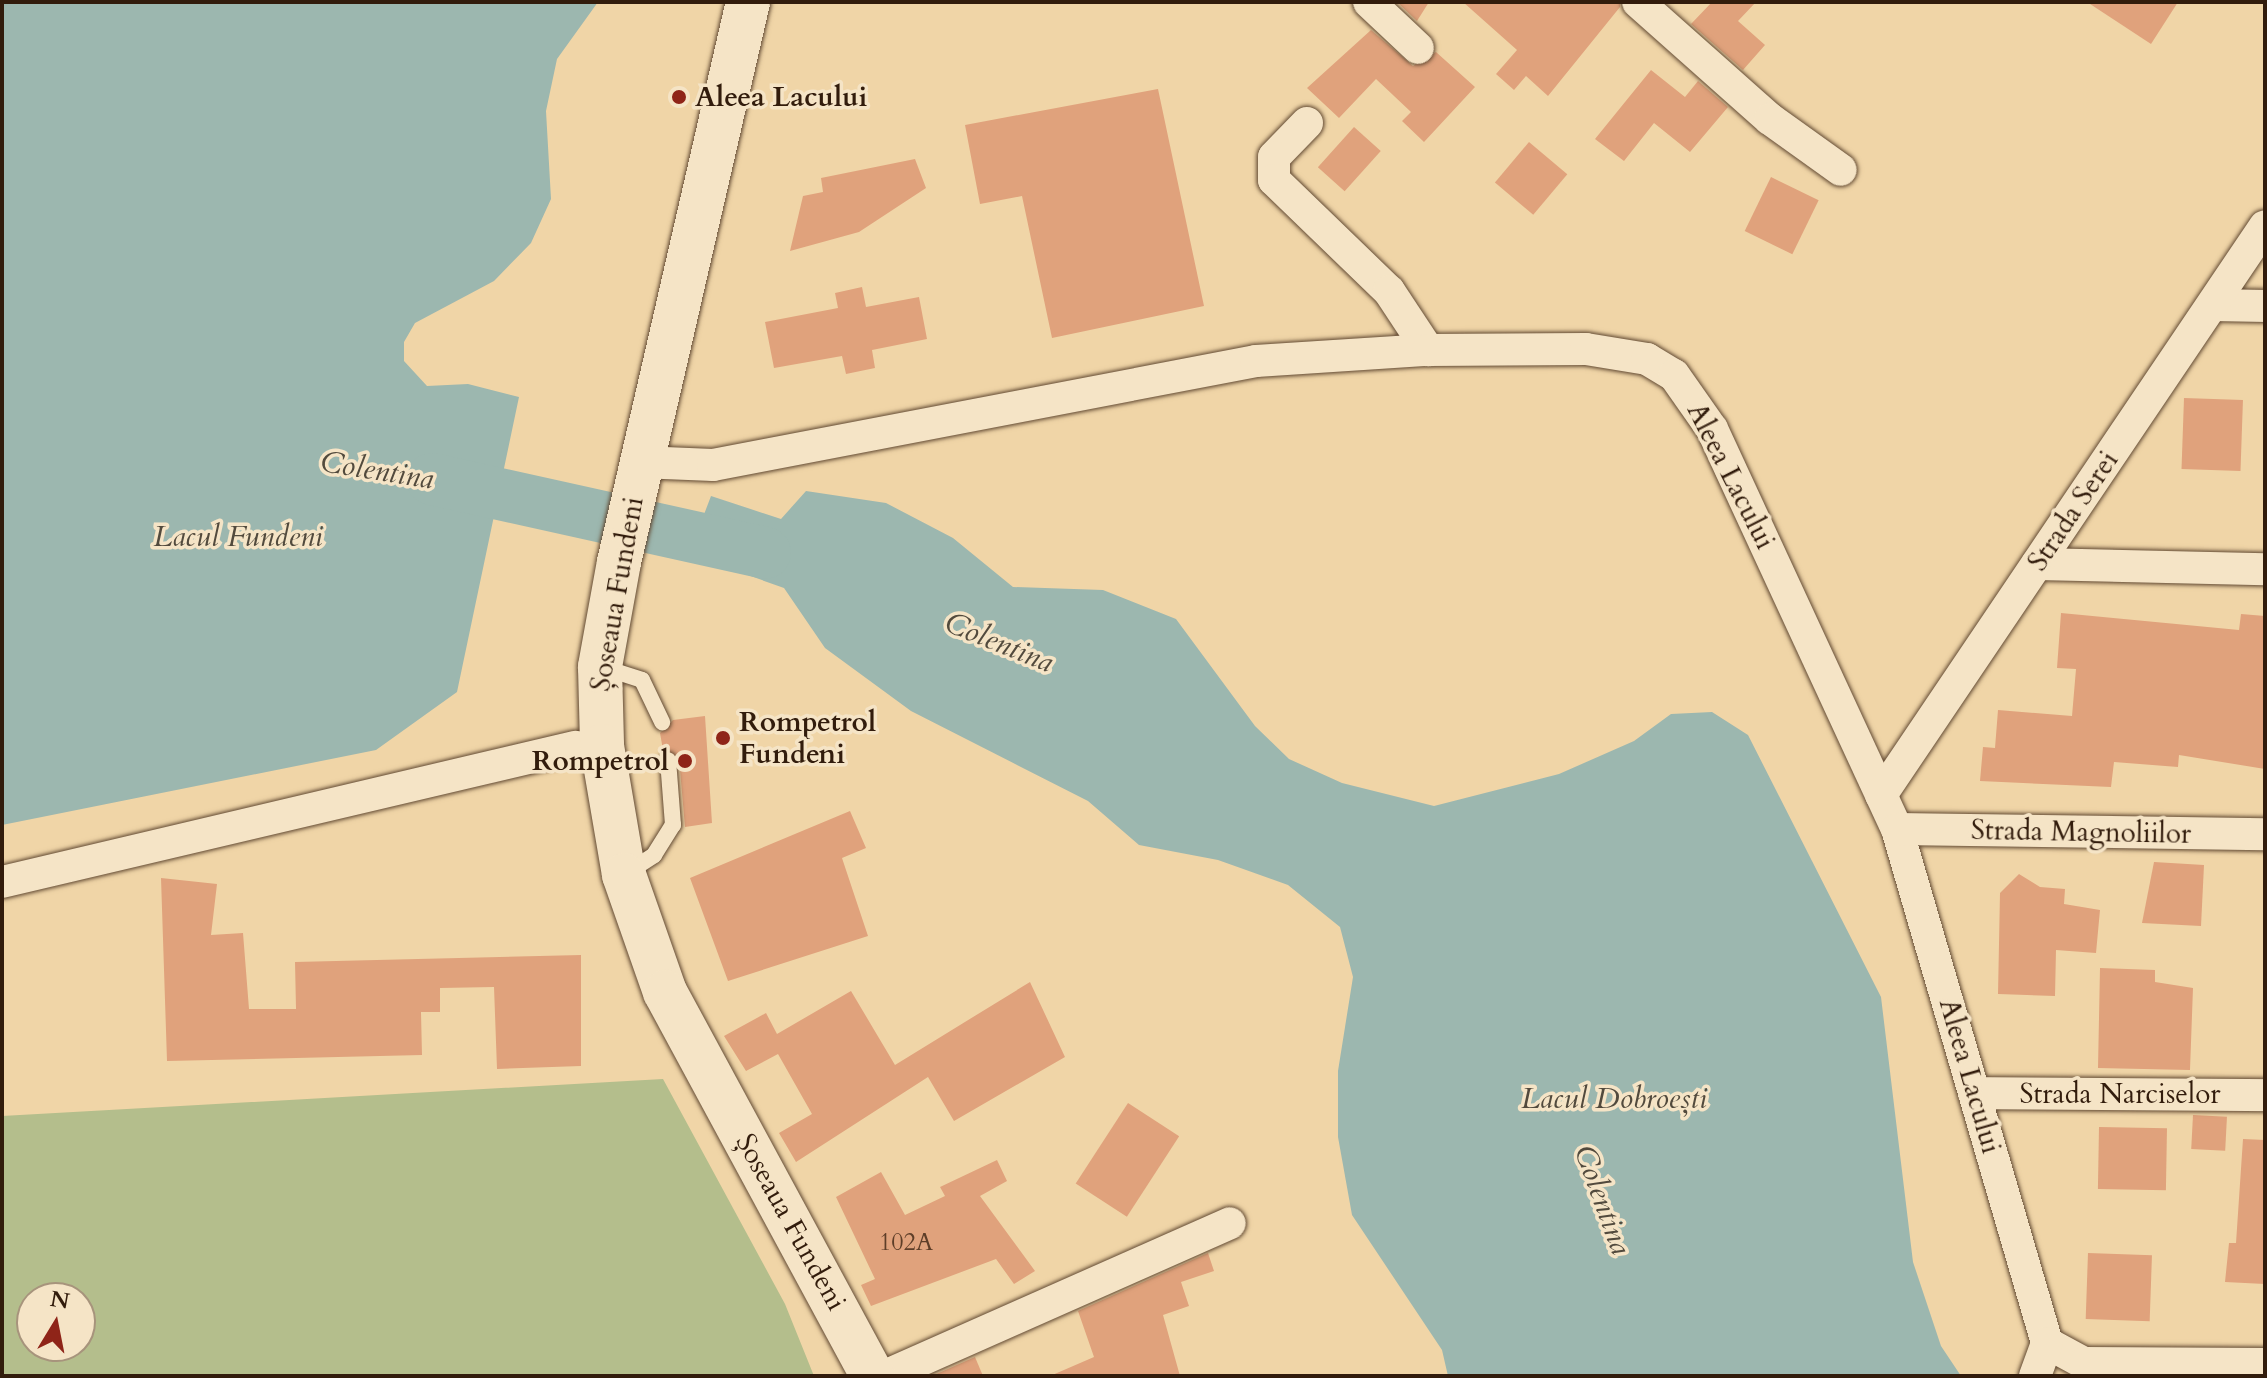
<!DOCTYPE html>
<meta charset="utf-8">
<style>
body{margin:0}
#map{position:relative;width:2267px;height:1378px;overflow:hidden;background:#f0d5a7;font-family:Cardo,serif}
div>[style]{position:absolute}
.green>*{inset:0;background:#b4be8c}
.water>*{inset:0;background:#9cb7af}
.river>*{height:52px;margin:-26px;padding:0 26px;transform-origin:26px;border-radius:26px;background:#9cb7af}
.building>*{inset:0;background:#e0a27c;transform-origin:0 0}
.roads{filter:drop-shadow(0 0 2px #624a33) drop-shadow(0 0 2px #624a33)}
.service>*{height:16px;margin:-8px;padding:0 8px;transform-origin:8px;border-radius:8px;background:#f5e4c6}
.minor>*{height:32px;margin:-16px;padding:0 16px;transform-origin:16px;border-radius:16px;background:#f5e4c6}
.secondary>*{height:44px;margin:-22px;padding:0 22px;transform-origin:22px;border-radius:22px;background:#f5e4c6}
.dots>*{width:22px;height:22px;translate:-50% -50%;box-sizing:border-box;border:4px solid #f5e4c6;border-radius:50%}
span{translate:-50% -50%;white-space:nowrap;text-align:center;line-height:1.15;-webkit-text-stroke:7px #f5e4c6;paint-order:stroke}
.number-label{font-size:24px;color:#5e3e28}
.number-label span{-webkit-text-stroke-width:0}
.poi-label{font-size:28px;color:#321c0c;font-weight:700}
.left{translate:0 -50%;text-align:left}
.right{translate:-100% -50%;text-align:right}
.street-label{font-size:28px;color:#321c0c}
.water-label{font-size:30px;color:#524a3d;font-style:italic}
.frame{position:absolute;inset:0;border:4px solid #321c0c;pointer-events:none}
.north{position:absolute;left:16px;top:1282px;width:80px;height:80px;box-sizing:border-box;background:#f5e4c6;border:2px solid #a7947c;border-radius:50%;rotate:10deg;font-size:22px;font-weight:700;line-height:32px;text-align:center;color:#321c0c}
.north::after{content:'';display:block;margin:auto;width:28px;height:36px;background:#8f2418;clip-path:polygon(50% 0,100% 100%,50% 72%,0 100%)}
</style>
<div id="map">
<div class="green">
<i style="clip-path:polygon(evenodd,663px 1079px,785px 1304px,814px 1376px,2px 1376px,2px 1116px,663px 1079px,32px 1298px,80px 1298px,80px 1346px,32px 1346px,32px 1298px)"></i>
</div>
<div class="water">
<i style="clip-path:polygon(2px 2px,598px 2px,557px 59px,546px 111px,551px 199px,531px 243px,494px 281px,415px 323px,404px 342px,404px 361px,427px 386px,468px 384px,519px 397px,457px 692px,376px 750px,2px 825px)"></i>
<i style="clip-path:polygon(806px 491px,886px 503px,953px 538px,1013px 587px,1103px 590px,1176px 619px,1255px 726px,1289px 759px,1342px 783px,1434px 806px,1559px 774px,1634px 741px,1671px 714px,1712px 712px,1748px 735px,1881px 997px,1913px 1262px,1941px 1346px,1961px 1376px,1448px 1376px,1442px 1350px,1352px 1215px,1338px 1137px,1338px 1071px,1353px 977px,1340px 927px,1288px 885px,1218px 860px,1139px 845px,1088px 801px,911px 711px,825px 648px,784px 588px,689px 554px,711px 496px,781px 519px)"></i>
</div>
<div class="river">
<i style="left:432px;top:479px;width:341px;rotate:12.5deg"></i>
</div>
<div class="building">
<i style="clip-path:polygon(1397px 2px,1429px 2px,1417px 21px)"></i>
<i style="clip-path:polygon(1463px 2px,1620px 2px,1620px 7px,1548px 96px,1526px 76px,1514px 90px,1496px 74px,1517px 50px)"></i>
<i style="clip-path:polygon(1712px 2px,1756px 2px,1738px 21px,1765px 45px,1743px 70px,1691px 24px)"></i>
<i style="clip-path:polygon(2087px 2px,2178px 2px,2151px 44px)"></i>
<i style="clip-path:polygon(1371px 30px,1413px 66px,1436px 52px,1475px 87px,1424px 142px,1402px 121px,1411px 112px,1376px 79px,1339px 118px,1307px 88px)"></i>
<i style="clip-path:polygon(1651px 70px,1685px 97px,1698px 81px,1728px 107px,1690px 152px,1654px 123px,1624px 161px,1595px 139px)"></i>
<i style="clip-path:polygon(1158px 89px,1204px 306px,1052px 338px,1022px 196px,980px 204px,965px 125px)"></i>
<i style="left:1354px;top:127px;width:36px;height:54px;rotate:42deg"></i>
<i style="left:1529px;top:142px;width:50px;height:53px;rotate:40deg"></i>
<i style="clip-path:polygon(915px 159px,926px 188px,859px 232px,790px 251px,803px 196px,823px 192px,821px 178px)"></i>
<i style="left:1771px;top:177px;width:53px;height:60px;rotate:26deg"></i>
<i style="clip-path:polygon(862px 287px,866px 307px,919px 297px,927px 339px,872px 350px,875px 368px,846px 374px,842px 356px,774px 368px,765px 322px,838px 308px,835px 293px)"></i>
<i style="left:2184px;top:398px;width:59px;height:71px;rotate:2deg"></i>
<i style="clip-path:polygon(2061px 613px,2239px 630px,2241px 614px,2265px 616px,2265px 769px,2179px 755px,2178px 767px,2114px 762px,2111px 787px,1980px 781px,1983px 747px,1995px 748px,1998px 710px,2072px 716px,2076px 669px,2057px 668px)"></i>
<i style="clip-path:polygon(705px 716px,712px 823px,685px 827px,679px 758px,663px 750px,660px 733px,673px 720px)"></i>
<i style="clip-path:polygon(850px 811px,866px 848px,842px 858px,868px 936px,728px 981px,690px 878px)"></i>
<i style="clip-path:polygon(2154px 862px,2204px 865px,2201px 926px,2142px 923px)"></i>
<i style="clip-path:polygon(2019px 874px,2040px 887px,2065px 889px,2064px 904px,2100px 910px,2096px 953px,2056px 950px,2055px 996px,1998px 994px,2000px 893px)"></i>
<i style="clip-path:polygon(161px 878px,217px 884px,211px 935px,243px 933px,249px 1009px,296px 1009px,295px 962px,581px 955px,581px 1066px,497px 1069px,494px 987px,440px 988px,440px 1012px,421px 1012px,422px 1055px,167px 1061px)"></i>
<i style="clip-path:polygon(2100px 968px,2155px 970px,2155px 982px,2193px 988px,2190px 1070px,2098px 1068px)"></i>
<i style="clip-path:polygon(1030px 982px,1065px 1057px,954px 1121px,928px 1077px,796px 1162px,779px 1133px,812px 1114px,778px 1054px,746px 1071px,724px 1036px,766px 1013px,777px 1034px,851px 991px,895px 1065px)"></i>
<i style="left:1128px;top:1103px;width:61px;height:96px;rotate:33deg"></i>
<i style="left:2193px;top:1115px;width:34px;height:34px;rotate:3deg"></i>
<i style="left:2099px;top:1127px;width:68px;height:62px;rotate:1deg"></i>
<i style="clip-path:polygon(2243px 1139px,2265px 1140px,2265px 1284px,2225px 1282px,2229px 1243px,2236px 1243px)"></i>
<i style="clip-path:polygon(997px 1160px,1007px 1181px,980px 1196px,1035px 1271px,1014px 1284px,996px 1259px,871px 1306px,861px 1285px,875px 1279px,836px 1197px,881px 1172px,905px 1215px,945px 1196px,940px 1187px)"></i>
<i style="clip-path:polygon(1208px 1253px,1214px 1271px,1181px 1282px,1189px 1306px,1163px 1315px,1180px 1376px,1050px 1376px,1094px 1357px,1078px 1311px)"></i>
<i style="left:2088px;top:1253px;width:64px;height:66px;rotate:2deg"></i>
<i style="clip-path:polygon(975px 1357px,983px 1376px,932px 1376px)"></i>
</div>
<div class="roads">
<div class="service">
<i style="left:602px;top:667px;width:42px;rotate:18deg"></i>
<i style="left:642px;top:680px;width:47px;rotate:64.5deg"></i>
<i style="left:625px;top:874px;width:35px;rotate:-33deg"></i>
<i style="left:654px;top:855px;width:36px;rotate:-58deg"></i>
<i style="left:673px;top:825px;width:65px;rotate:-94.4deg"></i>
</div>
<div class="minor">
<i style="left:1369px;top:2px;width:67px;rotate:43.2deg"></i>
<i style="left:1638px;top:2px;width:176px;rotate:41.6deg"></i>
<i style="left:1770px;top:119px;width:87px;rotate:35.7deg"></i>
<i style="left:1307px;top:123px;width:47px;rotate:134.1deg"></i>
<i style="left:1274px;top:157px;width:23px;rotate:90deg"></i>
<i style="left:1274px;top:180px;width:160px;rotate:44deg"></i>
<i style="left:1389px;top:291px;width:71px;rotate:56.5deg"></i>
<i style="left:2214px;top:305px;width:51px;rotate:1.1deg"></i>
<i style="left:640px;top:462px;width:73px;rotate:2.4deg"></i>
<i style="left:713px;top:465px;width:553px;rotate:-10.84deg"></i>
<i style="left:1256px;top:361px;width:172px;rotate:-3.7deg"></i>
<i style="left:1428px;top:350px;width:158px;rotate:-0.4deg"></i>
<i style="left:1586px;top:349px;width:62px;rotate:9.3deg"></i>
<i style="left:1647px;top:359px;width:31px;rotate:31deg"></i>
<i style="left:1674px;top:375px;width:66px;rotate:54.9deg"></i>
<i style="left:1712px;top:429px;width:441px;rotate:65.2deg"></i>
<i style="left:1897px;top:829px;width:535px;rotate:73.73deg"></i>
<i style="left:2047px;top:1343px;width:42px;rotate:28.4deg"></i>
<i style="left:2084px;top:1363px;width:181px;rotate:0.3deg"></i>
<i style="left:2037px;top:564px;width:228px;rotate:1.3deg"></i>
<i style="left:1881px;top:795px;width:686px;rotate:-55.99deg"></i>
<i style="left:1897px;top:829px;width:368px;rotate:0.8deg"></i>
<i style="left:2px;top:882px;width:589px;rotate:-13.26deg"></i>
<i style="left:1974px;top:1093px;width:291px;rotate:0.4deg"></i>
<i style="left:885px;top:1376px;width:377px;rotate:-23.9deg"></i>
<i style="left:2035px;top:1376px;width:35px;rotate:-70deg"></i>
</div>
<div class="secondary">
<i style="left:748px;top:2px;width:575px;rotate:102.97deg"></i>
<i style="left:619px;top:562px;width:107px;rotate:100.3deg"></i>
<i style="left:600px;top:667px;width:79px;rotate:88.5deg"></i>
<i style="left:602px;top:746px;width:131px;rotate:80.3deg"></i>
<i style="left:624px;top:875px;width:124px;rotate:70.7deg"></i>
<i style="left:665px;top:992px;width:437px;rotate:61.6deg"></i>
</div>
</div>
<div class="dots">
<i style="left:679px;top:97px;background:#8f2418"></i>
<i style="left:723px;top:738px;background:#8f2418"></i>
<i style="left:685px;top:761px;background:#8f2418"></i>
</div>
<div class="number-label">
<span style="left:906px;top:1243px">102A</span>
</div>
<div class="poi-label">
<span class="left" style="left:695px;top:97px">Aleea Lacului</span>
<span class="left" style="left:739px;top:738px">Rompetrol<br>Fundeni</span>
<span class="right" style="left:669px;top:761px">Rompetrol</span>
</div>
<div class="street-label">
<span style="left:1731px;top:476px;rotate:63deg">Aleea Lacului</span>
<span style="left:2073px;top:511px;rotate:-56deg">Strada Serei</span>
<span style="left:617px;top:594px;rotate:-80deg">Șoseaua Fundeni</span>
<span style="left:2081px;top:832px;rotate:1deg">Strada Magnoliilor</span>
<span style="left:1970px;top:1076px;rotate:74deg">Aleea Lacului</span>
<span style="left:2120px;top:1094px">Strada Narciselor</span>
<span style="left:791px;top:1222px;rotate:61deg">Șoseaua Fundeni</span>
</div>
<div class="water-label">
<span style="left:377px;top:471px;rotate:9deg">Colentina</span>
<span style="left:238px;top:537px">Lacul Fundeni</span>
<span style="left:999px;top:643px;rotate:22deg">Colentina</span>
<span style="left:1614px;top:1099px">Lacul Dobroești</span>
<span style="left:1602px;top:1200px;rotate:70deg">Colentina</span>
</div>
<div class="frame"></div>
<div class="north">N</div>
</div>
